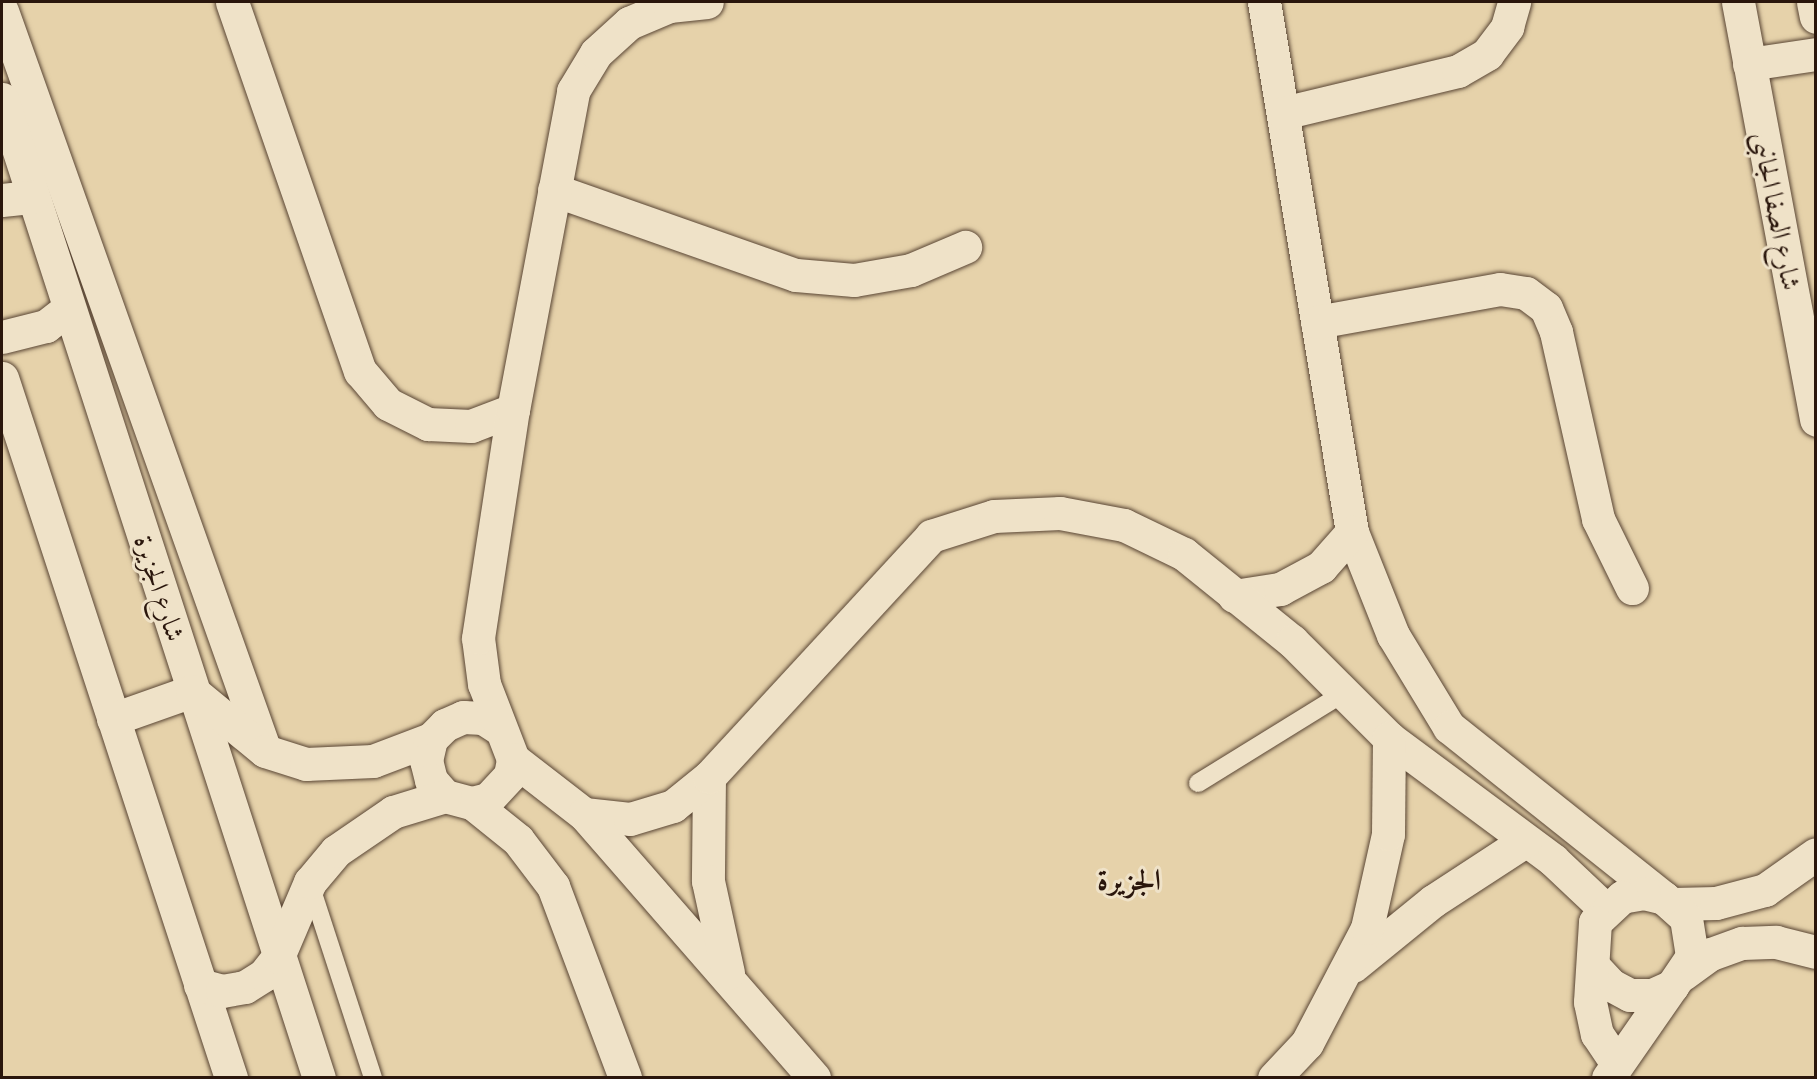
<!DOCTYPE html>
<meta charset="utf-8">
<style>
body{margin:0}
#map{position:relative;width:1817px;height:1079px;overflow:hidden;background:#e6d2aa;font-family:"EB Garamond",Amiri,serif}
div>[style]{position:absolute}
.roads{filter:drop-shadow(0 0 2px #594534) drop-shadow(0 0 2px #594534)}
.service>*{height:18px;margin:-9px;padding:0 9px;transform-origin:9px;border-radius:9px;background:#efe2c8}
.minor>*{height:33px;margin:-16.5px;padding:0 16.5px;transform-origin:16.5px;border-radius:16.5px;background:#efe2c8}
span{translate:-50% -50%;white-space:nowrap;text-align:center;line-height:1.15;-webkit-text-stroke:6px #efe2c8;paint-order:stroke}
.street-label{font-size:27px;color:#2a160c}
.quarter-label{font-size:30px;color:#2a160c;font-weight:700}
.frame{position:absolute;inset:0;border:3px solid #2a160c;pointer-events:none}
</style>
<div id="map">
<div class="roads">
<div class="service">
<i style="left:1198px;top:783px;width:172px;rotate:-31.7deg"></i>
<i style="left:310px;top:884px;width:204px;rotate:72deg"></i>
</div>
<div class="minor">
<i style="left:232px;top:2px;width:391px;rotate:70.9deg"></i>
<i style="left:360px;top:371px;width:43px;rotate:49.7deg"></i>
<i style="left:388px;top:404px;width:45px;rotate:26.6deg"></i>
<i style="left:428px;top:424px;width:43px;rotate:2.7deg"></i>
<i style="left:471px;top:426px;width:45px;rotate:-20.9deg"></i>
<i style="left:1264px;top:2px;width:537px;rotate:80.57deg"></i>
<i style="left:1352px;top:532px;width:111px;rotate:68.3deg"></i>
<i style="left:1393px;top:635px;width:108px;rotate:58.7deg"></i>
<i style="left:1449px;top:727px;width:275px;rotate:38.5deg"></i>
<i style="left:1738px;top:2px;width:425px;rotate:79.4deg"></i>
<i style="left:1813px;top:2px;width:15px;rotate:79deg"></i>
<i style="left:2px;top:11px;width:785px;rotate:70.43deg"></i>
<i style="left:1749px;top:64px;width:68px;rotate:-8.5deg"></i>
<i style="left:2px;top:99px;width:1029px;rotate:72.06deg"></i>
<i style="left:1283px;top:113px;width:180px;rotate:-13.5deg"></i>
<i style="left:1458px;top:71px;width:34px;rotate:-30deg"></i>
<i style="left:1487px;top:54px;width:34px;rotate:-53deg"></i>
<i style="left:1507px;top:27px;width:26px;rotate:-74deg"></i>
<i style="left:554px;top:190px;width:256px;rotate:19.4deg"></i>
<i style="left:796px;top:275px;width:58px;rotate:4.9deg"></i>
<i style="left:854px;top:280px;width:58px;rotate:-10deg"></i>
<i style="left:911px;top:270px;width:59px;rotate:-23.1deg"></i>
<i style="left:2px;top:200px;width:31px;rotate:-6deg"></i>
<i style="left:1317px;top:322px;width:186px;rotate:-10.2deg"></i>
<i style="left:1500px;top:289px;width:26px;rotate:9deg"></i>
<i style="left:1526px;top:293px;width:25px;rotate:37deg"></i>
<i style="left:1546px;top:308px;width:26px;rotate:67deg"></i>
<i style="left:1556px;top:332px;width:192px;rotate:77.3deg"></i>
<i style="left:1598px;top:519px;width:77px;rotate:63.8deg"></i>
<i style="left:2px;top:337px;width:45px;rotate:-14deg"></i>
<i style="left:46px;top:326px;width:29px;rotate:-38deg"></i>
<i style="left:2px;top:378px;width:737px;rotate:71.88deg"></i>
<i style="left:1234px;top:596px;width:47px;rotate:-8.7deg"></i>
<i style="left:1280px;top:589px;width:47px;rotate:-28.2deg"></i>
<i style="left:1321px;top:567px;width:47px;rotate:-48.5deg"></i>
<i style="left:113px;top:719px;width:84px;rotate:-19.5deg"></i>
<i style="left:192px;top:691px;width:94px;rotate:39.4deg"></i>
<i style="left:265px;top:751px;width:43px;rotate:17.6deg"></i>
<i style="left:306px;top:764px;width:67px;rotate:-2.6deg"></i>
<i style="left:373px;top:761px;width:62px;rotate:-20.8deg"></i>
<i style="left:500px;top:729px;width:20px;rotate:-147deg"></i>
<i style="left:483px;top:718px;width:20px;rotate:-177deg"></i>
<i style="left:463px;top:717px;width:20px;rotate:156deg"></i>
<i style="left:445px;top:725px;width:20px;rotate:135deg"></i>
<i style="left:431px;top:739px;width:22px;rotate:103deg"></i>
<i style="left:426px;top:760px;width:21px;rotate:76deg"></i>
<i style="left:431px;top:780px;width:21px;rotate:49deg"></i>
<i style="left:445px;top:796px;width:28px;rotate:15deg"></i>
<i style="left:472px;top:803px;width:16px;rotate:-14deg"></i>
<i style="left:488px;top:799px;width:33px;rotate:-47deg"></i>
<i style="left:510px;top:775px;width:16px;rotate:-79deg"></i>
<i style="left:513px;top:759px;width:80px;rotate:-111.1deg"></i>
<i style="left:484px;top:684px;width:46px;rotate:-97.4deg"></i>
<i style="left:478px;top:638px;width:231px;rotate:-81.3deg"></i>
<i style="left:513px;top:410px;width:325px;rotate:-79.3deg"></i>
<i style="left:573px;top:91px;width:44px;rotate:-58.8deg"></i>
<i style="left:596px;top:53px;width:45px;rotate:-42.3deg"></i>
<i style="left:629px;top:23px;width:43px;rotate:-23deg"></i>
<i style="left:669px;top:6px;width:38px;rotate:-6deg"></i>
<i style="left:513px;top:759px;width:90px;rotate:37.8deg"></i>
<i style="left:584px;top:814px;width:350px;rotate:48.9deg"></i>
<i style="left:709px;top:777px;width:104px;rotate:90.6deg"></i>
<i style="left:708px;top:881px;width:94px;rotate:77.7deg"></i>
<i style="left:472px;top:803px;width:59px;rotate:38.8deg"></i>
<i style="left:518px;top:840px;width:58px;rotate:52.7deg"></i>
<i style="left:553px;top:886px;width:205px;rotate:69.4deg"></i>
<i style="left:584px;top:814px;width:46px;rotate:6.2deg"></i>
<i style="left:630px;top:819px;width:45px;rotate:-16.8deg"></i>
<i style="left:673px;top:806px;width:46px;rotate:-38.9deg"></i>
<i style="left:709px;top:777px;width:328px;rotate:-47.3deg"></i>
<i style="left:931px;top:536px;width:66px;rotate:-17.6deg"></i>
<i style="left:994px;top:516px;width:66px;rotate:-2.6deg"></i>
<i style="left:1060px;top:513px;width:65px;rotate:10.6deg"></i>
<i style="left:1124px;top:525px;width:67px;rotate:25.8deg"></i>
<i style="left:1184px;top:554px;width:139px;rotate:38.9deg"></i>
<i style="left:1292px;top:641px;width:137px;rotate:45deg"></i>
<i style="left:1389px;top:738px;width:204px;rotate:36.6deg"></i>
<i style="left:1553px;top:860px;width:71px;rotate:43.3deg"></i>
<i style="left:1673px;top:904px;width:43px;rotate:-1.3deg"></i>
<i style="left:1716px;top:903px;width:51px;rotate:-14.9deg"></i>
<i style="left:1765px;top:890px;width:62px;rotate:-35.2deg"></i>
<i style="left:1353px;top:966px;width:103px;rotate:-39.1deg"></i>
<i style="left:1433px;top:901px;width:110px;rotate:-33.1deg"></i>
<i style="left:1596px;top:969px;width:22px;rotate:47deg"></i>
<i style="left:1611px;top:985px;width:21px;rotate:28deg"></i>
<i style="left:1630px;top:995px;width:22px"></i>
<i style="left:1652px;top:995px;width:22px;rotate:-24deg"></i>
<i style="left:1672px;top:986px;width:36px;rotate:-56deg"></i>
<i style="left:1692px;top:956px;width:38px;rotate:-99deg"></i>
<i style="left:1686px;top:918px;width:30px;rotate:-138deg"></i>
<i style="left:1664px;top:898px;width:21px;rotate:-166deg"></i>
<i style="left:1644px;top:893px;width:22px;rotate:170deg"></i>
<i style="left:1622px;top:897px;width:37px;rotate:137deg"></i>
<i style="left:1595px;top:922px;width:80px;rotate:93.6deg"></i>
<i style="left:1590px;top:1002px;width:33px;rotate:78deg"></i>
<i style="left:1597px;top:1034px;width:34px;rotate:56deg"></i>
<i style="left:1683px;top:974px;width:34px;rotate:-36deg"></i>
<i style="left:1711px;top:954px;width:33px;rotate:-20deg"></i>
<i style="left:1742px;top:943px;width:34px;rotate:-2deg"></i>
<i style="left:1776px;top:942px;width:41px;rotate:14deg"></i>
<i style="left:200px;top:985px;width:23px;rotate:15deg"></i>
<i style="left:222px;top:991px;width:23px;rotate:-10deg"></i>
<i style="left:245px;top:987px;width:22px;rotate:-32deg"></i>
<i style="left:264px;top:975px;width:23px;rotate:-52deg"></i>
<i style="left:278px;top:957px;width:82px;rotate:-66.9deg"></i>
<i style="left:310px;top:882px;width:40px;rotate:-50deg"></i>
<i style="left:336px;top:851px;width:69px;rotate:-34.4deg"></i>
<i style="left:393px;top:812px;width:54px;rotate:-17.1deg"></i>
<i style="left:1274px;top:1078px;width:48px;rotate:-46.7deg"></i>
<i style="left:1307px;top:1043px;width:130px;rotate:-62.4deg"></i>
<i style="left:1367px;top:928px;width:96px;rotate:-77.4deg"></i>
<i style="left:1388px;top:834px;width:96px;rotate:-89.4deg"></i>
<i style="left:1608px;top:1078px;width:112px;rotate:-55.2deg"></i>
</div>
</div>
<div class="street-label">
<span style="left:1777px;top:211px;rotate:79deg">شارع الصفا الجانبى</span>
<span style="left:160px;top:588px;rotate:72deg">شارع الجزيرة</span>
</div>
<div class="quarter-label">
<span style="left:1129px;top:880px">الجزيرة</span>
</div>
<div class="frame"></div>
</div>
